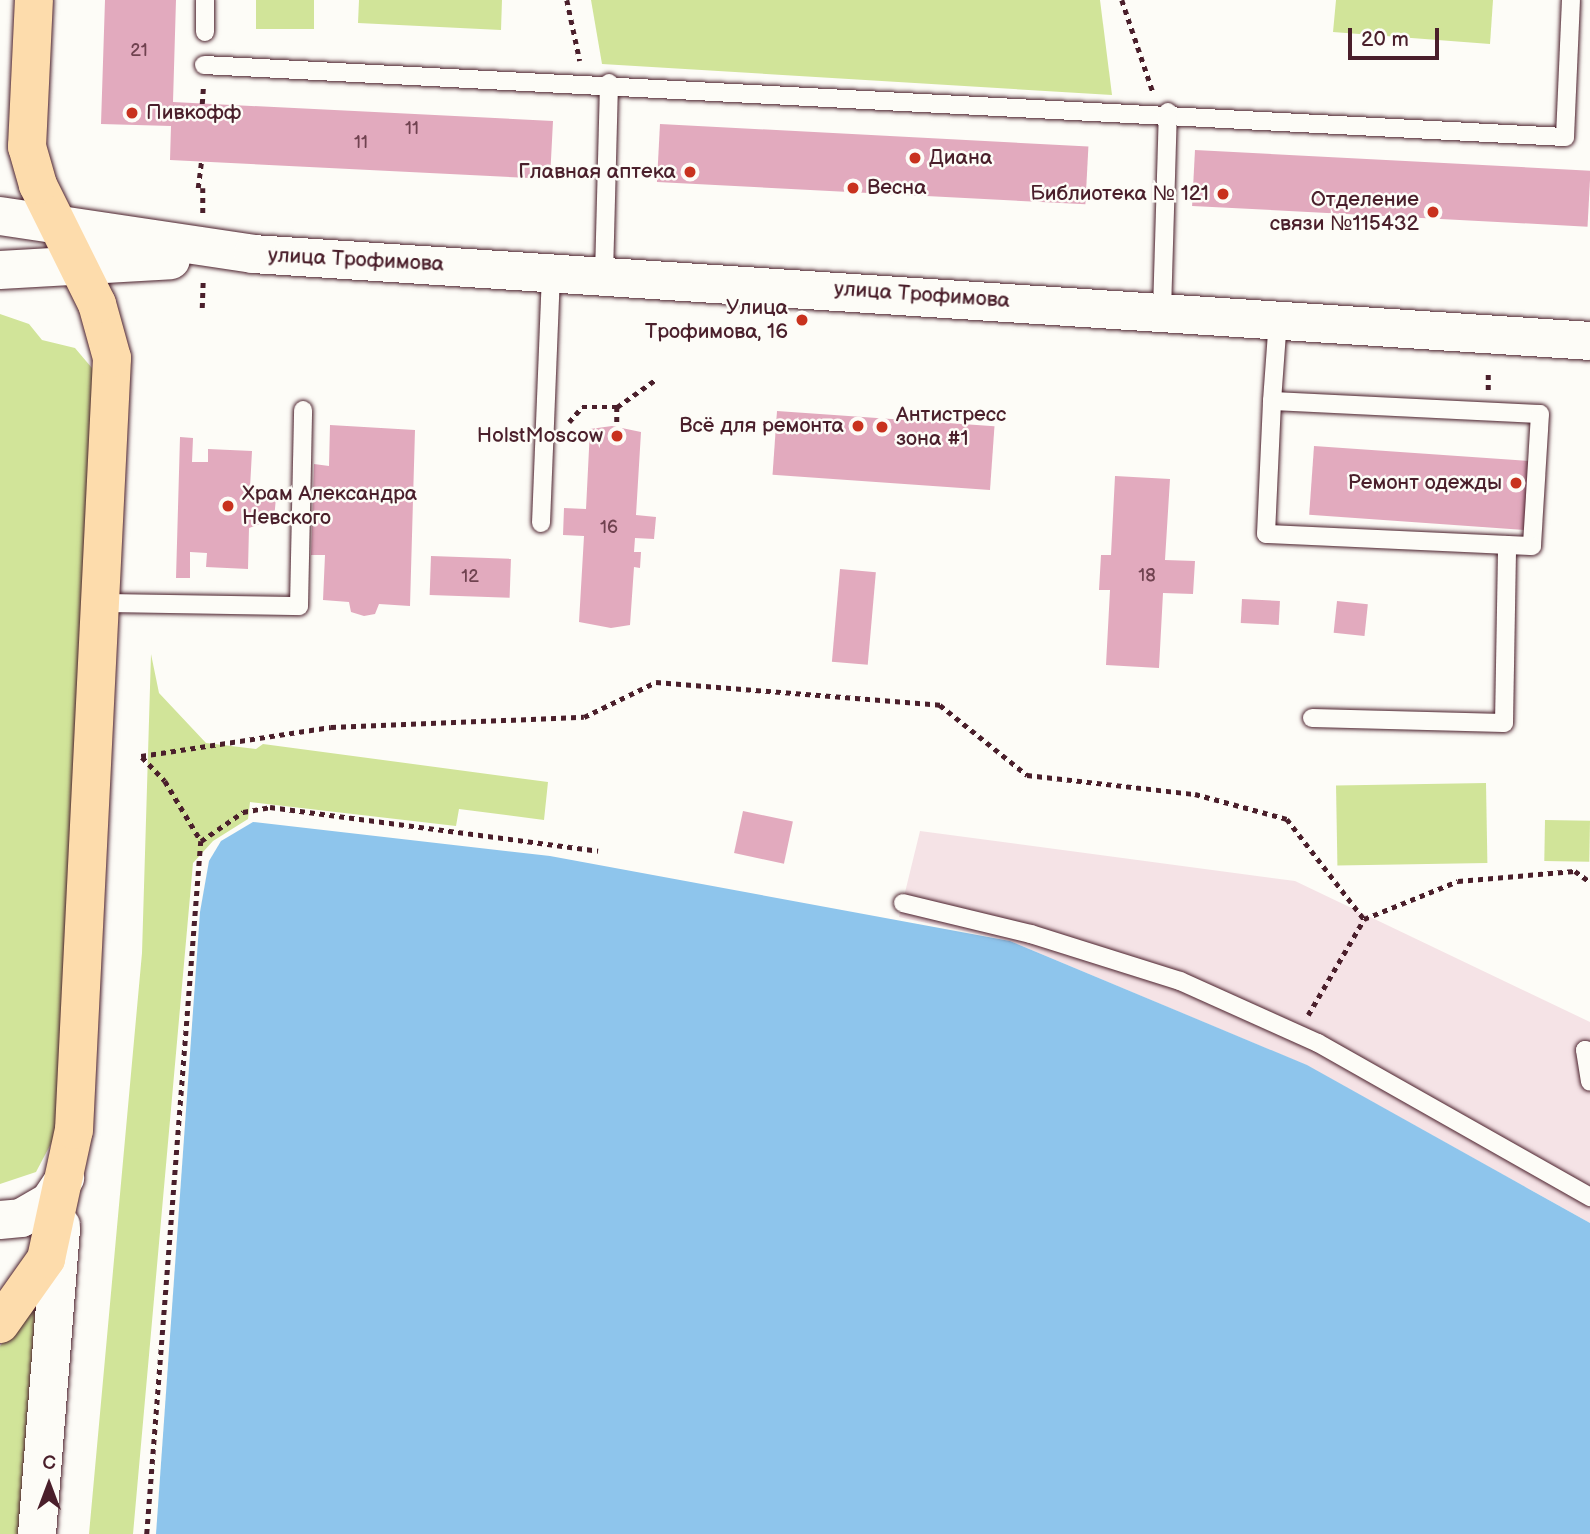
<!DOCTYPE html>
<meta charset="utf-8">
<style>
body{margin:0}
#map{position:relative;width:1590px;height:1534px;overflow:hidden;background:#fdfcf7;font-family:"Balsamiq Sans",sans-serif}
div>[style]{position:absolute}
.built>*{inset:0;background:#f5e3e6}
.green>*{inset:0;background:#d1e499;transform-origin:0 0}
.water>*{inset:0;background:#8ec5ec}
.building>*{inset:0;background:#e2aabe;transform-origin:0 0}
.path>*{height:4.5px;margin-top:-2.25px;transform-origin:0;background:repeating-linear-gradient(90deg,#4a1f2b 0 5px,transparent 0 10px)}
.roads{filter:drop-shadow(0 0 2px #4a1f2b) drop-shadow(0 0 2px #4a1f2b)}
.service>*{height:18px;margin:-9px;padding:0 9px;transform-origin:9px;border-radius:9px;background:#fdfcf7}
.tertiary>*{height:38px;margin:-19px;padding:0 19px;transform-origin:19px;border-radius:19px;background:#fdfcf7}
.secondary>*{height:38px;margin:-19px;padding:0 19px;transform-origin:19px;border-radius:19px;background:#fdfcf7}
.primary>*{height:38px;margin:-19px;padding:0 19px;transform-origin:19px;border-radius:19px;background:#fddcac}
.dots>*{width:19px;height:19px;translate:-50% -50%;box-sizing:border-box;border:4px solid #fdfcf7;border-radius:50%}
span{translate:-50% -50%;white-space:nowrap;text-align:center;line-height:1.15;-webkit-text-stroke:5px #fdfcf7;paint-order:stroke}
.number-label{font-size:18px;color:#704250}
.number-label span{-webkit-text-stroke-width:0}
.poi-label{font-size:21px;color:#4a1f2b}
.left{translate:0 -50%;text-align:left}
.right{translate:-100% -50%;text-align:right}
.street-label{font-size:21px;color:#4a1f2b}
.north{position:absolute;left:14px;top:1450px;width:70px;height:70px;-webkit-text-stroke:5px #fdfcf7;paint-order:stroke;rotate:0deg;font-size:19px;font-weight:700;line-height:28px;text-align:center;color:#4a1f2b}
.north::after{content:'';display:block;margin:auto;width:24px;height:32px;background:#4a1f2b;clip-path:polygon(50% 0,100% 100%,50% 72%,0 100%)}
.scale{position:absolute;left:1348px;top:28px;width:91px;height:32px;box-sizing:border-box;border:4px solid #4a1f2b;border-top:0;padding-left:9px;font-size:21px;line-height:24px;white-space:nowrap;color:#4a1f2b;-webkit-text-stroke:5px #fdfcf7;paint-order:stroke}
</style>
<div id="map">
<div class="built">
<i style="clip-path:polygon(920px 831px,1295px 881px,1590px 1022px,1590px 1223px,1306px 1065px,1010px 941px,899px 917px)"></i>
</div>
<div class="green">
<i style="left:256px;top:0;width:58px;height:29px"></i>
<i style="clip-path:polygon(359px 0,502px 0,501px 30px,358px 23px)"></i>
<i style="clip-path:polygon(591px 0,1100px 0,1112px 95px,602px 64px)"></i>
<i style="clip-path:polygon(1336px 0,1493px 0,1490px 44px,1333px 32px)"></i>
<i style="clip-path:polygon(0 314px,29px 324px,42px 340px,75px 348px,97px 374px,55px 1136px,36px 1172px,0 1184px)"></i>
<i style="clip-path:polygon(151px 654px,159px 693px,206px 743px,256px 749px,263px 744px,548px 782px,544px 820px,459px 809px,456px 826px,250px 802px,248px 819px,213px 841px,193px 863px,133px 1534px,89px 1534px,142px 953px)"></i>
<i style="left:1486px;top:783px;width:80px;height:150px;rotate:89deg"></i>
<i style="left:1545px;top:820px;width:45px;height:41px;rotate:1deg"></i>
<i style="clip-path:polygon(39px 1299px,22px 1534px,0 1534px,0 1346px)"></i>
</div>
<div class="water">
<i style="clip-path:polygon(253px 822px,550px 856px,1010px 941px,1307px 1065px,1590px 1223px,1590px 1534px,156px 1534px,200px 912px,209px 861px,221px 841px)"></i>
</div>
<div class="building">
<i style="clip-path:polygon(105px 0,176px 0,173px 102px,553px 121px,550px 179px,170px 160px,171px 126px,101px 124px)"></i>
<i style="left:660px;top:124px;width:429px;height:58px;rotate:3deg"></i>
<i style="left:1195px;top:150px;width:396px;height:56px;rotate:3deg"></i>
<i style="left:777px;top:411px;width:218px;height:64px;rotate:4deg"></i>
<i style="clip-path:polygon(330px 425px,415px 430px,410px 606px,379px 604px,375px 614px,364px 616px,351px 612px,349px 602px,323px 600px,325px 555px,311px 555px,314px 464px,329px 466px)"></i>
<i style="clip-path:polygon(612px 426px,641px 432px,636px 515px,656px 517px,654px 539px,635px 538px,634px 552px,641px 552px,640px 568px,634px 567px,630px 625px,611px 628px,579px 622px,584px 536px,563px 535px,564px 508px,586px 509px,590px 429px)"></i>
<i style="clip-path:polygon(180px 437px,193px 438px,192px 462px,208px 462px,208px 449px,252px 451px,250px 488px,276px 498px,274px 519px,249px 528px,248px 569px,206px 567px,207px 553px,190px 552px,190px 578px,176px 578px)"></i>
<i style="left:1314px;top:446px;width:216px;height:69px;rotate:4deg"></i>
<i style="clip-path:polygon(1115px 476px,1170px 479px,1165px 560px,1195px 561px,1193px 594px,1163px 593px,1159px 668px,1106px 665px,1110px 590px,1099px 590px,1101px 555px,1111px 555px)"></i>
<i style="left:431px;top:556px;width:80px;height:39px;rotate:2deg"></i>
<i style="left:840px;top:569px;width:36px;height:93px;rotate:5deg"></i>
<i style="left:1242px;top:599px;width:38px;height:24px;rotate:3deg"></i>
<i style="left:1337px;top:601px;width:31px;height:32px;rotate:6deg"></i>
<i style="left:743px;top:811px;width:51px;height:43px;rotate:12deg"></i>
</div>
<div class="path">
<i style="left:567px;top:0;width:62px;rotate:78deg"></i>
<i style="left:1122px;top:0;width:97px;rotate:71.4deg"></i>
<i style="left:202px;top:104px;width:16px;rotate:-86deg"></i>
<i style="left:198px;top:188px;width:26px;rotate:-83deg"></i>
<i style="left:203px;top:188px;width:25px;rotate:90deg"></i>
<i style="left:202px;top:308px;width:27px;rotate:-88deg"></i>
<i style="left:1488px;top:390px;width:20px;rotate:-90deg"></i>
<i style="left:617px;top:407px;width:20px;rotate:90deg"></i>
<i style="left:569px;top:422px;width:20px;rotate:-49deg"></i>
<i style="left:582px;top:407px;width:35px"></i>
<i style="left:617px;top:407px;width:47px;rotate:-35.4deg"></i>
<i style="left:141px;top:756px;width:192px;rotate:-8.7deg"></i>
<i style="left:331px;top:727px;width:253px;rotate:-2.3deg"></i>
<i style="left:584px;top:717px;width:80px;rotate:-25.9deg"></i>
<i style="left:656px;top:682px;width:285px;rotate:4.6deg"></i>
<i style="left:940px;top:705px;width:112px;rotate:38.8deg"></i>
<i style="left:1027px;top:775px;width:169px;rotate:6.5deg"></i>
<i style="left:1195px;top:794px;width:95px;rotate:15.2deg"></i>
<i style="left:1287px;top:819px;width:126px;rotate:52.4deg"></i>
<i style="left:142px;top:757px;width:33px;rotate:46deg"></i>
<i style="left:165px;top:781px;width:70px;rotate:59deg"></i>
<i style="left:201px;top:841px;width:695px;rotate:94.46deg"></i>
<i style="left:201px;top:841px;width:51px;rotate:-34.6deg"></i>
<i style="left:243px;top:812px;width:27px;rotate:-10deg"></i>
<i style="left:270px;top:807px;width:331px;rotate:7.6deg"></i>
<i style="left:1308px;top:1015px;width:111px;rotate:-59.7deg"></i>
<i style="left:1364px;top:919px;width:101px;rotate:-22deg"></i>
<i style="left:1458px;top:881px;width:117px;rotate:-4.9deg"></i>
<i style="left:1575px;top:871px;width:19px;rotate:36deg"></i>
</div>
<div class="roads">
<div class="service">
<i style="left:205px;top:32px;width:32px;rotate:-90deg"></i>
<i style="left:204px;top:65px;width:1363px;rotate:3.03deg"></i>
<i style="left:1565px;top:137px;width:137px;rotate:-87.5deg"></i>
<i style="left:604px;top:275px;width:192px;rotate:-88.5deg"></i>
<i style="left:1162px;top:311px;width:199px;rotate:-88.3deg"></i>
<i style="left:1272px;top:401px;width:268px;rotate:2.8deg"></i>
<i style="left:1540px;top:414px;width:132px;rotate:93.5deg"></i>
<i style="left:1532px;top:546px;width:266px;rotate:-177.4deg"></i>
<i style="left:1266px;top:534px;width:133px;rotate:-87.4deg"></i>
<i style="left:1272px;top:401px;width:82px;rotate:-85.8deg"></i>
<i style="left:541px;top:523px;width:252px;rotate:-87.7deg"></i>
<i style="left:101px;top:603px;width:198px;rotate:0.9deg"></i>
<i style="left:299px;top:606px;width:196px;rotate:-88.8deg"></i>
<i style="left:1312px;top:718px;width:192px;rotate:1.5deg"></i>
<i style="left:1504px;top:723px;width:178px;rotate:-89deg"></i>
<i style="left:903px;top:903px;width:132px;rotate:13.6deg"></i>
<i style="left:1031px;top:934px;width:156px;rotate:17.5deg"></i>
<i style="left:1180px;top:981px;width:151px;rotate:24.2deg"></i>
<i style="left:1318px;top:1043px;width:313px;rotate:29.5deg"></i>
<i style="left:1590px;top:1051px;width:5px;rotate:-169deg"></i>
<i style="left:1585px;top:1050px;width:32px;rotate:81deg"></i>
</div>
<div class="tertiary">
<i style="left:37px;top:1534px;width:309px;rotate:-85.5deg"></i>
</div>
<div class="secondary">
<i style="left:0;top:216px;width:256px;rotate:8.5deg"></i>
<i style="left:253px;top:254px;width:1340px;rotate:3.72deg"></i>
<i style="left:0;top:270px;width:171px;rotate:-3.3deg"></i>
<i style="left:0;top:1220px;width:21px;rotate:-5deg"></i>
<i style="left:21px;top:1218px;width:32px;rotate:-30deg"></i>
<i style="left:49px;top:1202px;width:29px;rotate:-56deg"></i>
</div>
<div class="primary">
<i style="left:0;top:1324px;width:80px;rotate:-54.7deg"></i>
<i style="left:46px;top:1259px;width:132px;rotate:-77.8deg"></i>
<i style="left:74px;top:1130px;width:773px;rotate:-87.18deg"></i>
<i style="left:112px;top:358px;width:56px;rotate:-105.5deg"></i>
<i style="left:97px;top:304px;width:133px;rotate:-116.4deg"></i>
<i style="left:38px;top:185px;width:40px;rotate:-106deg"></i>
<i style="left:27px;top:147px;width:147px;rotate:-87.3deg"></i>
</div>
</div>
<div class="dots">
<i style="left:132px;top:113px;background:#c8321e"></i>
<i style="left:915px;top:158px;background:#c8321e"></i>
<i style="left:690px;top:172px;background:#c8321e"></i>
<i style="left:853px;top:188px;background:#c8321e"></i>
<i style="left:1223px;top:194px;background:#c8321e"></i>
<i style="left:1433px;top:212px;background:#c8321e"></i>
<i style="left:802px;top:320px;background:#c8321e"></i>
<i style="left:858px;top:426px;background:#c8321e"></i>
<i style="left:882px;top:427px;background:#c8321e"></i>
<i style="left:617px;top:436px;background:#c8321e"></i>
<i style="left:1516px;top:483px;background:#c8321e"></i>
<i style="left:228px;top:506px;background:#c8321e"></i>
</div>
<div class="number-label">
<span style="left:139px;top:51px">21</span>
<span style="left:412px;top:129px">11</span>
<span style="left:361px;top:143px">11</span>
<span style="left:609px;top:528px">16</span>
<span style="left:1147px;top:576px">18</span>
<span style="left:470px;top:577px">12</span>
</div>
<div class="poi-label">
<span class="left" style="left:146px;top:113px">Пивкофф</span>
<span class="left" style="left:929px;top:158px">Диана</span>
<span class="right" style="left:676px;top:172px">Главная аптека</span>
<span class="left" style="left:867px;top:188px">Весна</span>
<span class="right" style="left:1209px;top:194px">Библиотека № 121</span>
<span class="right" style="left:1419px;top:212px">Отделение<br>связи №115432</span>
<span class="right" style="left:788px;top:320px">Улица<br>Трофимова, 16</span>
<span class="left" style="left:896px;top:427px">Антистресс<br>зона #1</span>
<span class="right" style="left:844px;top:426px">Всё для ремонта</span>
<span class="right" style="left:603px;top:436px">HolstMoscow</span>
<span class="right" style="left:1502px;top:483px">Ремонт одежды</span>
<span class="left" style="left:242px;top:506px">Храм Александра<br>Невского</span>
</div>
<div class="street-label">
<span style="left:356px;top:260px;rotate:3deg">улица Трофимова</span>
<span style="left:922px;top:295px;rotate:4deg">улица Трофимова</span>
</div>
<div class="north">С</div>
<div class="scale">20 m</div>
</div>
